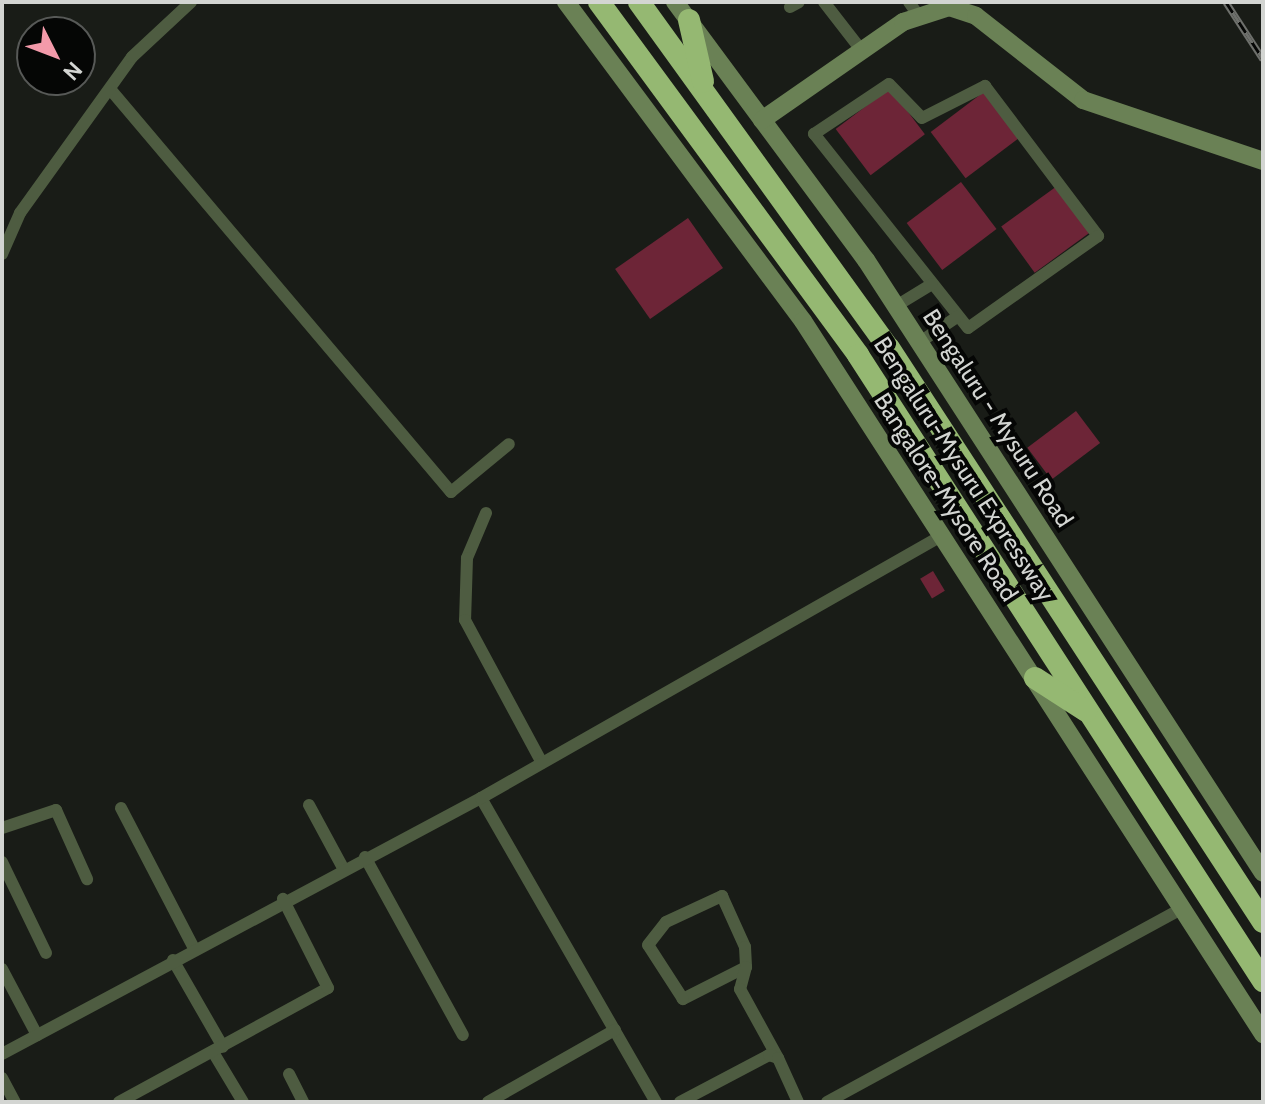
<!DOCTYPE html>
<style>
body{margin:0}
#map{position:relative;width:1265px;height:1104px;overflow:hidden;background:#191c17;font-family:Cabin,sans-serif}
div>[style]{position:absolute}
.building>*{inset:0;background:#6d2537;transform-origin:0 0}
.street>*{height:12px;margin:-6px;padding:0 6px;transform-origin:6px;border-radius:6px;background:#4e5c41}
.secondary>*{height:18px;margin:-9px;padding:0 9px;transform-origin:9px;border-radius:9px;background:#6a8155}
.highway>*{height:22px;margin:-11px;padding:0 11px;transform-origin:11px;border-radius:11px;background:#95b872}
.rail>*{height:7px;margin-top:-3.5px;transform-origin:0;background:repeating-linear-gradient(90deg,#050605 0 12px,#6e706c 0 24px);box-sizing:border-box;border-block:2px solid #6e706c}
span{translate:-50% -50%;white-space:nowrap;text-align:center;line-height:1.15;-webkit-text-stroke:8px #050605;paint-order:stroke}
.street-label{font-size:24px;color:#d3d5d2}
.frame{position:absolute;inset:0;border:4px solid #d3d5d2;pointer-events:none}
.north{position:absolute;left:16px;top:16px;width:80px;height:80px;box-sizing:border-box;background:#050605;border:2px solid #575957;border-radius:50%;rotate:132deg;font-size:22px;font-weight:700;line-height:32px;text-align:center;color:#d3d5d2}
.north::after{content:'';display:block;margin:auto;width:28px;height:36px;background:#f39aaa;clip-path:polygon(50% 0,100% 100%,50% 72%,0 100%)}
</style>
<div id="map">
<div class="building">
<i style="left:890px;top:88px;width:58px;height:68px;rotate:53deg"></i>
<i style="left:985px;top:91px;width:58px;height:68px;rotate:53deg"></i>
<i style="left:961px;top:182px;width:59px;height:68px;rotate:53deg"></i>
<i style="left:1057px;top:186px;width:57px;height:69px;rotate:54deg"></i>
<i style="left:688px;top:218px;width:61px;height:89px;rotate:55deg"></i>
<i style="left:1076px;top:411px;width:40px;height:61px;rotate:53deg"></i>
<i style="left:933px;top:571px;width:23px;height:15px;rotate:59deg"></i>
</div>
<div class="street">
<i style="left:824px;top:2px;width:62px;rotate:52.2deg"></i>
<i style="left:909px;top:2px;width:16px;rotate:55deg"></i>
<i style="left:790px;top:7px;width:10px;rotate:-29deg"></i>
<i style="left:889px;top:84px;width:47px;rotate:45.9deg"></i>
<i style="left:922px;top:118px;width:71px;rotate:-26.9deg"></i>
<i style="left:985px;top:86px;width:188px;rotate:53deg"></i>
<i style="left:1098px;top:236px;width:159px;rotate:144.7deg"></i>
<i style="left:968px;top:328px;width:248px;rotate:-128.4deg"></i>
<i style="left:814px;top:134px;width:90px;rotate:-33.7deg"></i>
<i style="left:110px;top:89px;width:528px;rotate:49.76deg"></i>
<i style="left:451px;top:492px;width:75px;rotate:-39.6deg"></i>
<i style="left:2px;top:254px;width:45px;rotate:-66.3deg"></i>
<i style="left:20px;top:213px;width:192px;rotate:-54.3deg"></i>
<i style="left:132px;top:57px;width:81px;rotate:-43deg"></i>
<i style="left:896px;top:306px;width:42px;rotate:-31.4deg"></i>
<i style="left:920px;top:342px;width:45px;rotate:-34deg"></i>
<i style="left:486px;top:513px;width:49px;rotate:112.9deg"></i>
<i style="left:467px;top:558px;width:62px;rotate:91.8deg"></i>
<i style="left:465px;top:620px;width:162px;rotate:61.7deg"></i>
<i style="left:481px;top:798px;width:351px;rotate:60.1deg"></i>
<i style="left:309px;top:805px;width:72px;rotate:61.6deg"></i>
<i style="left:121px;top:808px;width:158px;rotate:62.5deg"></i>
<i style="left:2px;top:828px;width:57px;rotate:-18.4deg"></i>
<i style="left:56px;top:810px;width:76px;rotate:65.8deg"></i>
<i style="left:365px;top:857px;width:203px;rotate:61.2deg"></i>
<i style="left:2px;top:862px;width:101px;rotate:64.2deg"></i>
<i style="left:173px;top:960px;width:100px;rotate:60.1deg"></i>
<i style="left:746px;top:967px;width:71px;rotate:153.1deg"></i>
<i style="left:683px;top:999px;width:64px;rotate:-122.9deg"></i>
<i style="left:648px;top:945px;width:29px;rotate:-52deg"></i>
<i style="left:666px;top:922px;width:62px;rotate:-24.9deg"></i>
<i style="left:722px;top:896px;width:56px;rotate:65.7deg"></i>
<i style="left:745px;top:947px;width:20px;rotate:87deg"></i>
<i style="left:746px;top:967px;width:23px;rotate:105deg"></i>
<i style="left:740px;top:989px;width:79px;rotate:61.2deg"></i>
<i style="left:2px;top:969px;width:75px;rotate:62.1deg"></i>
<i style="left:213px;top:1052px;width:58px;rotate:59deg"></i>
<i style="left:2px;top:1054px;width:543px;rotate:-28.12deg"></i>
<i style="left:481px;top:798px;width:529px;rotate:-29.66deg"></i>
<i style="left:289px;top:1074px;width:31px;rotate:63deg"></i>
<i style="left:2px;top:1078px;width:27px;rotate:62deg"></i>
<i style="left:119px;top:1102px;width:238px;rotate:-28.6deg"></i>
<i style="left:328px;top:988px;width:100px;rotate:-116.8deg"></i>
<i style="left:488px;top:1102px;width:146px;rotate:-29.6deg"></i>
<i style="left:680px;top:1102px;width:101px;rotate:-27.8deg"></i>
<i style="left:769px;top:1055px;width:9px;rotate:18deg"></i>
<i style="left:778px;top:1058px;width:48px;rotate:65.6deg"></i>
<i style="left:827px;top:1102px;width:405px;rotate:-28.6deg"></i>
</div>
<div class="secondary">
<i style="left:566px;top:2px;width:397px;rotate:53.4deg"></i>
<i style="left:803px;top:321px;width:849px;rotate:57.17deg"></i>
<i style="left:675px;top:2px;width:321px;rotate:53.5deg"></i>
<i style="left:866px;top:260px;width:730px;rotate:57.07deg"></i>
<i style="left:762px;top:120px;width:172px;rotate:-34.8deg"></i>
<i style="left:903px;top:22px;width:48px;rotate:-18.1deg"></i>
<i style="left:949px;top:7px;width:28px;rotate:18deg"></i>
<i style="left:976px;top:16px;width:136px;rotate:38.1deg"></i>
<i style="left:1083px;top:100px;width:190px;rotate:18.7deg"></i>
</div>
<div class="highway">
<i style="left:599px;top:2px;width:438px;rotate:53.7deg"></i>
<i style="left:858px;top:355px;width:746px;rotate:57.1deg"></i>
<i style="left:639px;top:2px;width:427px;rotate:54.2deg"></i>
<i style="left:889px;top:348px;width:685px;rotate:56.91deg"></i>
<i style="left:689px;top:20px;width:63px;rotate:77.1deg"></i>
<i style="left:1035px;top:678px;width:61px;rotate:32.9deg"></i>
</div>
<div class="rail">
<i style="left:1226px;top:2px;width:68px;rotate:57deg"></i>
</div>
<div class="street-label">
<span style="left:998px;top:418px;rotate:57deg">Bengaluru - Mysuru Road</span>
<span style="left:964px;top:469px;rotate:57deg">Bengaluru-Mysuru Expressway</span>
<span style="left:946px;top:497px;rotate:57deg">Bangalore-Mysore Road</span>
</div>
<div class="frame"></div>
<div class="north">N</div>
</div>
